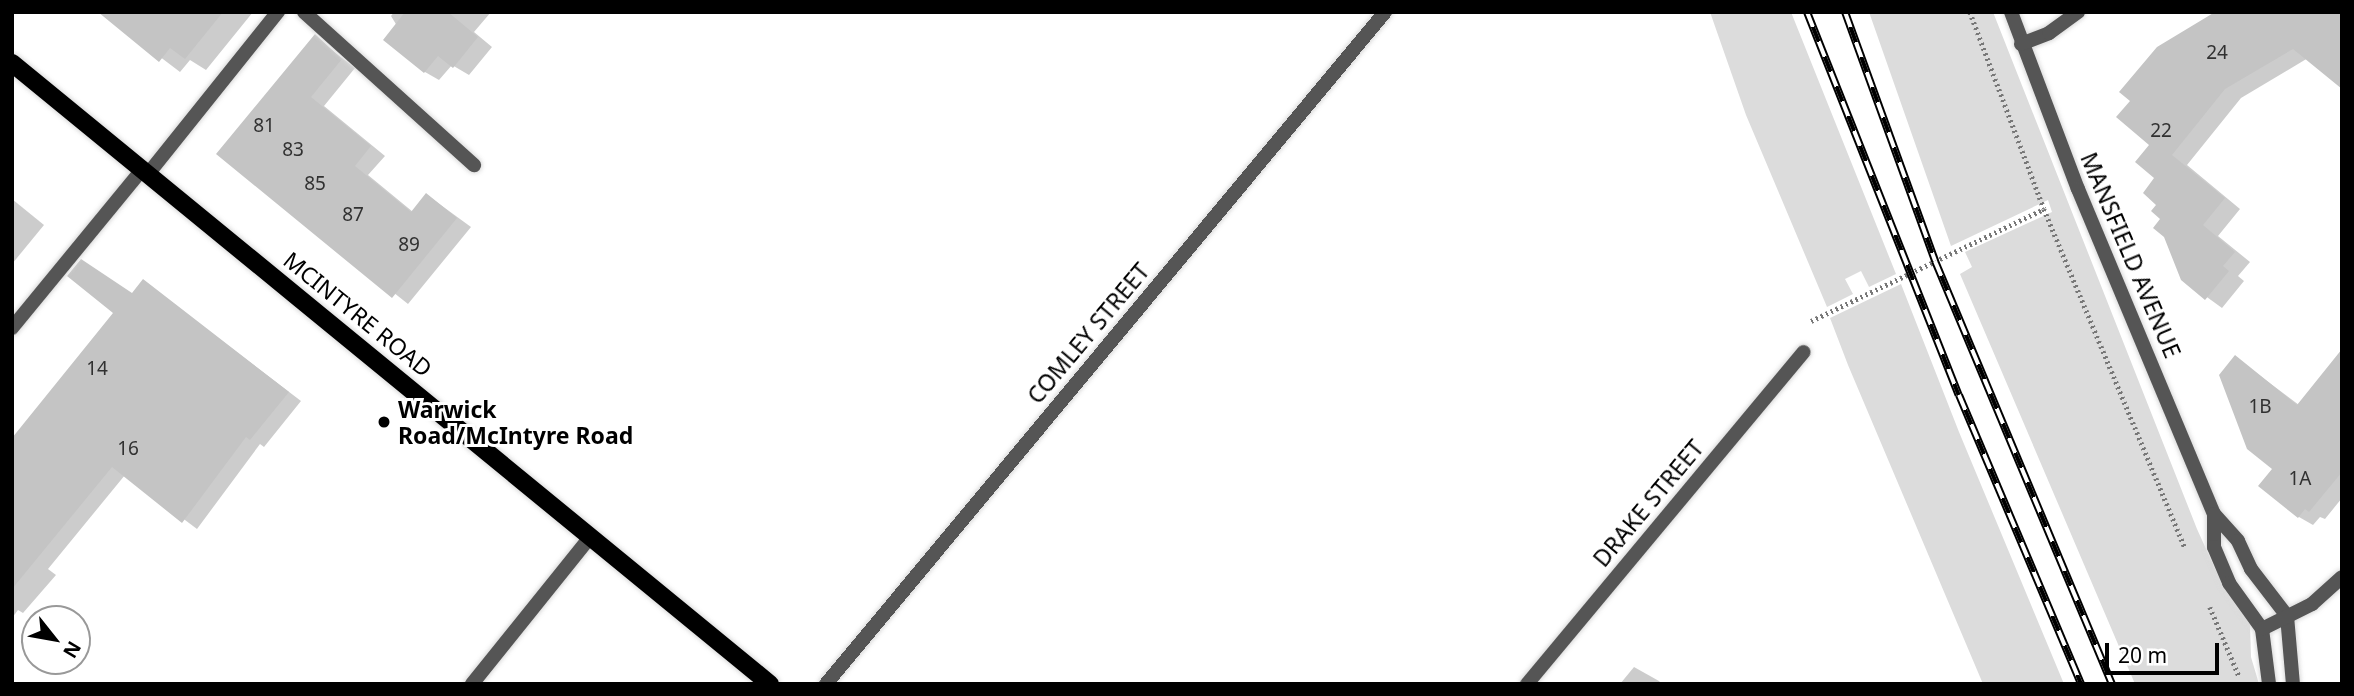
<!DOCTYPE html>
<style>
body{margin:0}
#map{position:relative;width:2354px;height:696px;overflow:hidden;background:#fff;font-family:"Noto Sans",sans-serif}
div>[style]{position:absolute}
.green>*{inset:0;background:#dcdcdc}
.shadow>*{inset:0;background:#0003}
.building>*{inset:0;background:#c4c4c4}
.path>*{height:4.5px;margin-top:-2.25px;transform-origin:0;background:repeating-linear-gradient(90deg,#777 0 2px,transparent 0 5.5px)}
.roads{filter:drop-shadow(0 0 2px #dbdbdb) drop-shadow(0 0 2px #dbdbdb)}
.service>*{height:14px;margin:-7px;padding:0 7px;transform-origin:7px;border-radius:7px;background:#555}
.minor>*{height:14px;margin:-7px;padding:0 7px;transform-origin:7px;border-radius:7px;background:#555}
.tertiary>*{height:14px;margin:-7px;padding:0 7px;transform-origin:7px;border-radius:7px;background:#555}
.primary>*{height:18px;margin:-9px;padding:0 9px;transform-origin:9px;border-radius:9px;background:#000}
.rail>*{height:8px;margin-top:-4px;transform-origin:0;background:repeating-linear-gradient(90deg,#fff 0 16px,#000 0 32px);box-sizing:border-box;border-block:2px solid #000}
.dots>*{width:19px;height:19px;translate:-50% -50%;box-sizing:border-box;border:4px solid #fff;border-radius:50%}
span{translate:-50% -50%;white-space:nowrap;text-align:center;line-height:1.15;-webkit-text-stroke:6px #fff;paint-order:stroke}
.number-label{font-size:19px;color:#313131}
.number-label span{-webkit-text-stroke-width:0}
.street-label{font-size:23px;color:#000}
.poi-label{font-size:23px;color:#000;font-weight:700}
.left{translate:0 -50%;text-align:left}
.frame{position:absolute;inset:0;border:14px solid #000;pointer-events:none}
.north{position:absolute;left:21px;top:605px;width:70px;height:70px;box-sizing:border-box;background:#fff;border:2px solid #999;border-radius:50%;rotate:121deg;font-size:19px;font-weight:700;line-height:28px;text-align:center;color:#000}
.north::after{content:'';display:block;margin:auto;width:24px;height:32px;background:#000;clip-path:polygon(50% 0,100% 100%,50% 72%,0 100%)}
.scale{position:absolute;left:2105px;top:643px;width:114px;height:32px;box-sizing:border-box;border:4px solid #000;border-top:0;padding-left:9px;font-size:21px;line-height:24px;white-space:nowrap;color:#000;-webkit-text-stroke:5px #fff;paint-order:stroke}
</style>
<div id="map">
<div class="green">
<i style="clip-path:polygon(1710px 12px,1791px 12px,1896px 274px,1869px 287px,1861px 271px,1845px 279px,1853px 294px,1827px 307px,1746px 115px)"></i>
<i style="clip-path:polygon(1869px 12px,1993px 12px,2197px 529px,2216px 571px,2250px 624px,2251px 657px,2259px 684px,2135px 684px,1960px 274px,1972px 267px,1965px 252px,2052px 212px,2048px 200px,1951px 246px)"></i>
<i style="clip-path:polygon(1901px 284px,1959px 432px,2064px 684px,1983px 684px,1848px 365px,1830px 318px)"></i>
</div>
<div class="shadow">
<i style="clip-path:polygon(101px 12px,253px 12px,206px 70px,190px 60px,180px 72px)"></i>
<i style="clip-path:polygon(394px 12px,491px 12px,474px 32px,492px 47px,469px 75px,452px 65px,439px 80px,425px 72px,391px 16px)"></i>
<i style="clip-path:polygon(2342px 12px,2308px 58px,2241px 98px,2187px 165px,2240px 209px,2218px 236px,2250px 262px,2238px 276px,2244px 281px,2222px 308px,2182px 279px,2159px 204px,2151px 145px,2118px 117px)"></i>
<i style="clip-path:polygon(315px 37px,355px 68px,324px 106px,385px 156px,368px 175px,413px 212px,427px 195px,471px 227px,408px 304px,219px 154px)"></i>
<i style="clip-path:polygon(12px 199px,44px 225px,12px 264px)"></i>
<i style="clip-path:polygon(143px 281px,301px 401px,264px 447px,260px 444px,197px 529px,125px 475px,48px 569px,56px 575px,23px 613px,18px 610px,12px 618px,12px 452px)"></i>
<i style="clip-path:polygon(2342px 352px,2342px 498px,2325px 519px,2320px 517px,2313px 525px,2299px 517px,2275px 469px,2235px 357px,2299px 405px)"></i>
<i style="clip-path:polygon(1634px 667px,1659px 681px,1662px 684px,1620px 684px)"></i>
</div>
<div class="building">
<i style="clip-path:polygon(98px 12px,223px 12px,185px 59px,170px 48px,159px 62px)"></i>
<i style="clip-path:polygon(405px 12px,448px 12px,478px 37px,453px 68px,438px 56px,424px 73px,383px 40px)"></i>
<i style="clip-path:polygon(2215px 12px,2342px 12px,2342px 89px,2293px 49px,2225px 89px,2172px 155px,2225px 198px,2203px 225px,2235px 252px,2223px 266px,2229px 271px,2205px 300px,2181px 280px,2164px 237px,2153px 228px,2160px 219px,2151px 211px,2156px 205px,2143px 193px,2154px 178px,2135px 162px,2149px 145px,2116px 117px,2130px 101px,2119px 92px,2157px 47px)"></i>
<i style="clip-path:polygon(315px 34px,342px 59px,311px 97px,371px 146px,355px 166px,411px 212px,426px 193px,457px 218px,392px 298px,216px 154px)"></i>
<i style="clip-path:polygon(81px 259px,132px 293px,143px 279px,289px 392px,250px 440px,246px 437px,182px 523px,112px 467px,12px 589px,12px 438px,113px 313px,67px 276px)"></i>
<i style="clip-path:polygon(2342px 349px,2342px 472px,2309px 512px,2305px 509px,2298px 518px,2258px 486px,2272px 469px,2247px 449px,2219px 375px,2235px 355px,2297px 405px)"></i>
</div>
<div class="path">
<i style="left:1970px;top:12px;width:210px;rotate:69.4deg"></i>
<i style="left:2044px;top:209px;width:366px;rotate:67.4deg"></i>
<i style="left:1811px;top:321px;width:259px;rotate:-25.7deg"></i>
<i style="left:2210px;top:607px;width:75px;rotate:67.2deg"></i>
</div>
<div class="roads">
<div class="service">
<i style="left:304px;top:12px;width:229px;rotate:42deg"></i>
</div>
<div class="minor">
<i style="left:2011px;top:12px;width:189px;rotate:69.3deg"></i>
<i style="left:2078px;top:189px;width:352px;rotate:67.3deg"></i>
<i style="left:2214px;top:514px;width:36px;rotate:48deg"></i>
<i style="left:2238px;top:541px;width:31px;rotate:65deg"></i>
<i style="left:2251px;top:569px;width:59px;rotate:52.5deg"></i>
<i style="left:2287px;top:616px;width:68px;rotate:85deg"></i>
<i style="left:2021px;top:44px;width:30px;rotate:-21deg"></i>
<i style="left:2049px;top:33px;width:36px;rotate:-36deg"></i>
<i style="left:148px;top:174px;width:208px;rotate:-51.3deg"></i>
<i style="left:12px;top:328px;width:205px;rotate:-50.6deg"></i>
<i style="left:2214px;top:514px;width:33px;rotate:90deg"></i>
<i style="left:2214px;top:547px;width:39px;rotate:67deg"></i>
<i style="left:2229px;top:583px;width:57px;rotate:54.3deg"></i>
<i style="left:2262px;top:629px;width:55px;rotate:82.7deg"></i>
<i style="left:2262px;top:629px;width:56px;rotate:-26.6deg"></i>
<i style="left:2312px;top:604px;width:40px;rotate:-42deg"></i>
<i style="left:826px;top:684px;width:874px;rotate:-50.24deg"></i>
<i style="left:1527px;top:684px;width:432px;rotate:-50.2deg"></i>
</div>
<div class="tertiary">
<i style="left:472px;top:684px;width:190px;rotate:-51.2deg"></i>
</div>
<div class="primary">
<i style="left:12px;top:63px;width:980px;rotate:39.33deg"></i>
</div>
</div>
<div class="rail">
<i style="left:1807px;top:12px;width:412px;rotate:68.4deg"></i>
<i style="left:1959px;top:395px;width:314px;rotate:67.1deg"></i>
<i style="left:1845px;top:12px;width:265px;rotate:70.1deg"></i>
<i style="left:1935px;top:261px;width:459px;rotate:67.3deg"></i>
</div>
<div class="dots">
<i style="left:384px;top:422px;background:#000"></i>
</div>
<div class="number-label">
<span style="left:2217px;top:53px">24</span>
<span style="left:264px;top:126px">81</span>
<span style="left:2161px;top:131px">22</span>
<span style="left:293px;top:150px">83</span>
<span style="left:315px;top:184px">85</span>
<span style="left:353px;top:215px">87</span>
<span style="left:409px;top:245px">89</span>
<span style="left:97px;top:369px">14</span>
<span style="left:2260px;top:407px">1B</span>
<span style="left:128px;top:449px">16</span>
<span style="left:2300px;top:479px">1A</span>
</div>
<div class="street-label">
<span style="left:2131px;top:255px;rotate:67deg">MANSFIELD AVENUE</span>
<span style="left:358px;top:314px;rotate:39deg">MCINTYRE ROAD</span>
<span style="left:1088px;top:333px;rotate:-50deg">COMLEY STREET</span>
<span style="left:1648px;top:503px;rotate:-50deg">DRAKE STREET</span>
</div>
<div class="poi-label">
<span class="left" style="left:398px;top:422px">Warwick<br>Road/McIntyre Road</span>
</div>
<div class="frame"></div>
<div class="north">N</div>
<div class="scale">20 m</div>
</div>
